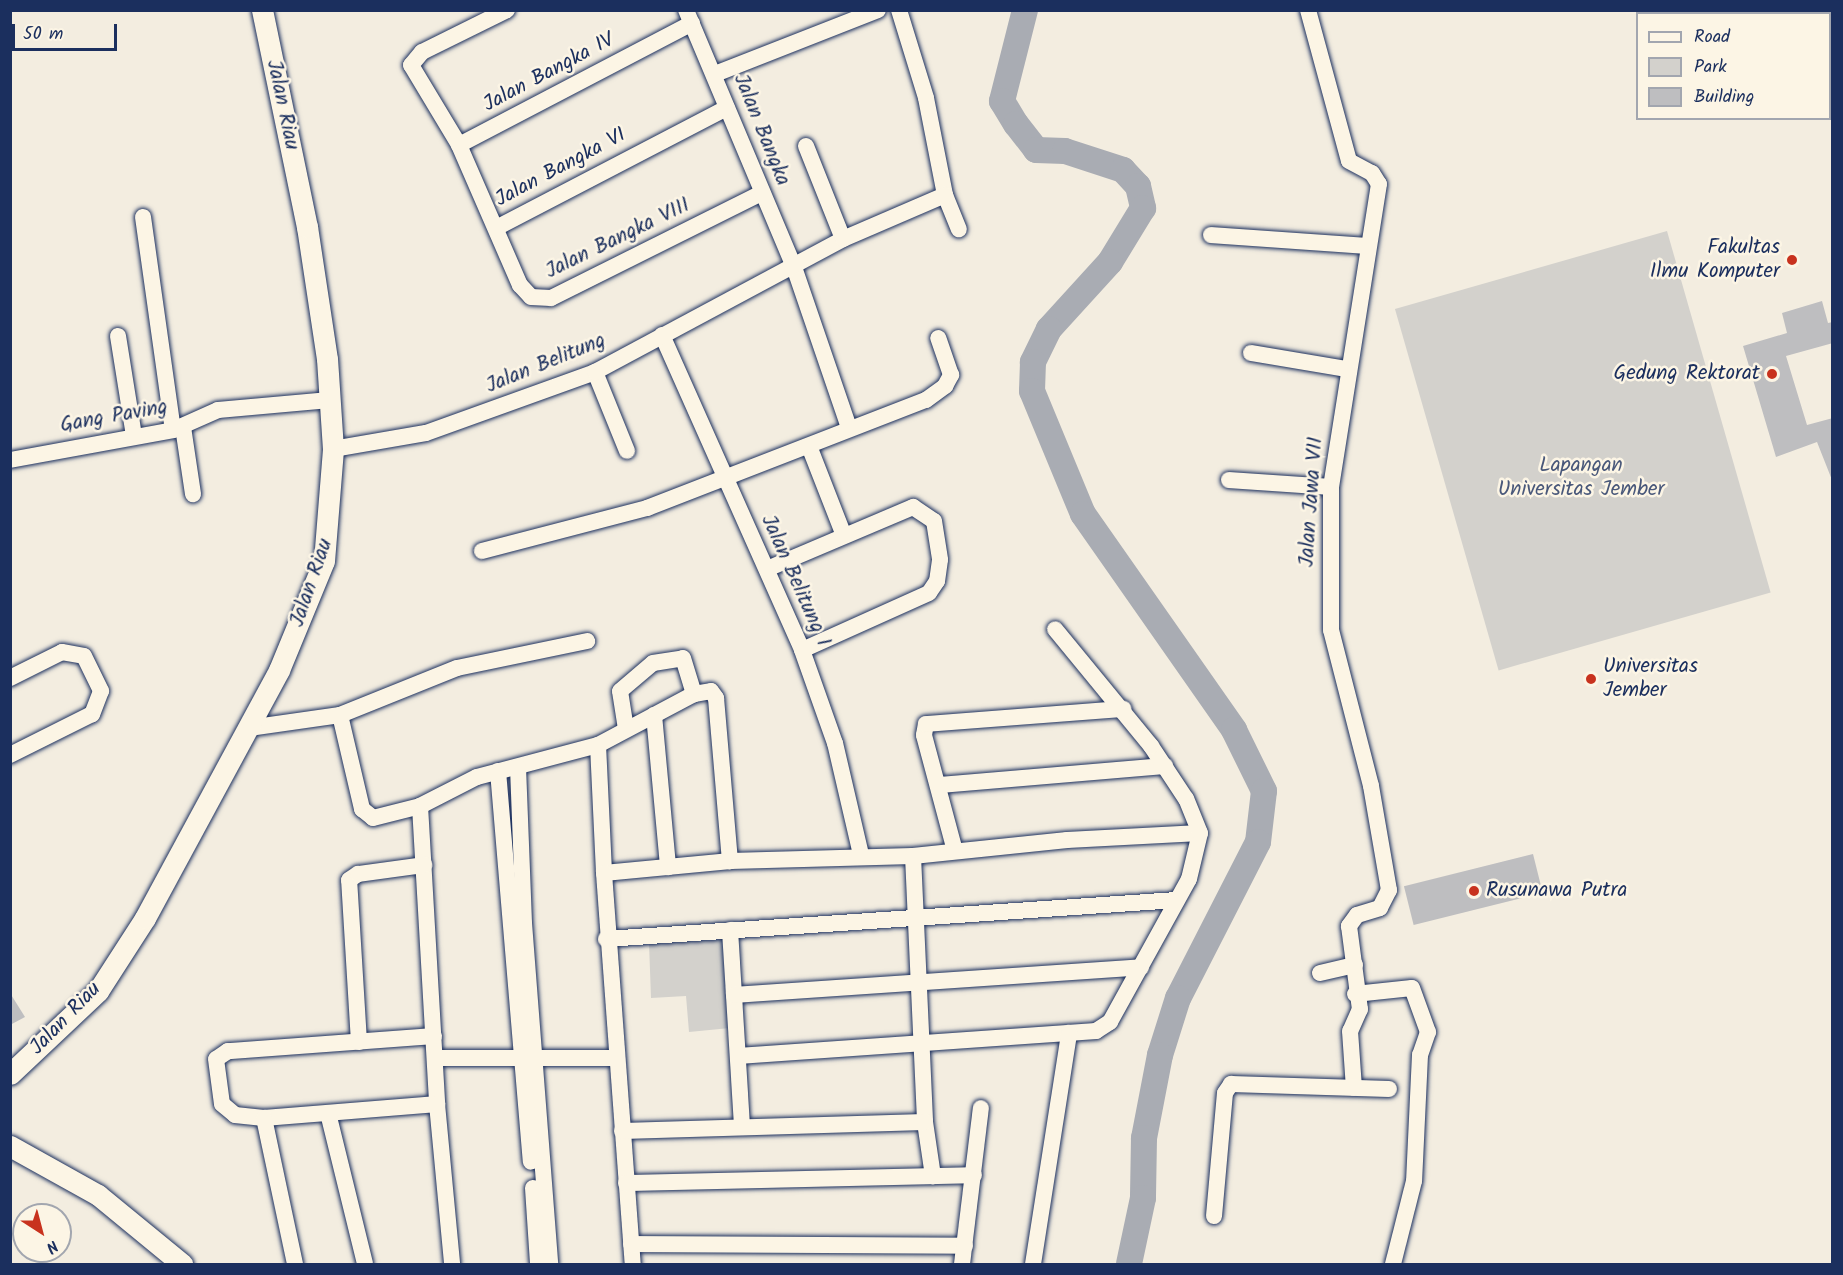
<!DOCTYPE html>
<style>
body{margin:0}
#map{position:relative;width:1843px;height:1275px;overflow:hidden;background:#f3ede0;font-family:Kalam,sans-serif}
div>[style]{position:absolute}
.green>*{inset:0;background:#d3d1cc;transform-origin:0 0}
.river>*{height:26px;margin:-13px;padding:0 13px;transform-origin:13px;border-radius:13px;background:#a9acb3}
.building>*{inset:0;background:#bebec0;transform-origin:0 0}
.roads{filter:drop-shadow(0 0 2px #1b2f5e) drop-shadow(0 0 2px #1b2f5e)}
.minor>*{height:16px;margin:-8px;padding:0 8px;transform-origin:8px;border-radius:8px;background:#fcf5e5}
.major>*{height:21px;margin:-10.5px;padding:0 10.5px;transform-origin:10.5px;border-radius:10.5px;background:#fcf5e5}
.dots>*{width:16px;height:16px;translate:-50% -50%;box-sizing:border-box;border:3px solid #fcf5e5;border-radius:50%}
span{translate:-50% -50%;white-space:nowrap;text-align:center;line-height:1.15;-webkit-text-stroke:5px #fcf5e5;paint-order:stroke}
.street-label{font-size:21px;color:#1b2f5e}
.poi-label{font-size:21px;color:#1b2f5e}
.right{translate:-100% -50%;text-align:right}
.left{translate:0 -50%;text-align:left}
.park-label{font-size:21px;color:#49587a}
.frame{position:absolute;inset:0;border:12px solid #1b2f5e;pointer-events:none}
.legend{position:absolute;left:1636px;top:12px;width:195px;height:108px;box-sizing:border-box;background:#fcf5e5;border:2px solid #a2a6af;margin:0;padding:8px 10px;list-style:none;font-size:18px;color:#1b2f5e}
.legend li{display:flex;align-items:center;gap:12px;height:30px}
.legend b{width:30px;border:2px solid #a2a6af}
.north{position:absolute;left:12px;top:1203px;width:60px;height:60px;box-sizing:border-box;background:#fcf5e5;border:2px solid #a2a6af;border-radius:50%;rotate:144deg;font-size:16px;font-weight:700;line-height:24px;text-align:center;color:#1b2f5e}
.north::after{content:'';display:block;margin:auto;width:21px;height:27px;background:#c8321e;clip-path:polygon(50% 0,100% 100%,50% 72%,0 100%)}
.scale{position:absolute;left:12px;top:24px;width:105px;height:27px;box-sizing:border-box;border:3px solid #1b2f5e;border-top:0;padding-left:8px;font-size:18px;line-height:21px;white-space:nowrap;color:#1b2f5e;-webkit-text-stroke:4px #fcf5e5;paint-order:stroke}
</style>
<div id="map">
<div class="green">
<i style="left:1667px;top:231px;width:376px;height:283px;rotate:74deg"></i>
<i style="clip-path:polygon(725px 939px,730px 1028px,689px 1032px,686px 996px,651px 998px,649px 943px)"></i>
</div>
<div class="river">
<i style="left:1025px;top:10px;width:94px;rotate:104.2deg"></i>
<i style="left:1002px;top:101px;width:27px;rotate:59deg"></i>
<i style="left:1016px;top:124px;width:33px;rotate:52deg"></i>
<i style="left:1036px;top:150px;width:29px;rotate:2deg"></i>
<i style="left:1065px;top:151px;width:61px;rotate:18.1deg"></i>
<i style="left:1123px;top:170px;width:22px;rotate:47deg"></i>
<i style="left:1138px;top:186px;width:23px;rotate:77deg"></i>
<i style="left:1143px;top:208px;width:63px;rotate:121.4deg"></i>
<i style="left:1110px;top:262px;width:91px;rotate:132.3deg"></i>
<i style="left:1049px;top:329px;width:37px;rotate:116deg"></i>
<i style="left:1033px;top:362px;width:29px;rotate:92deg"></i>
<i style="left:1032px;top:391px;width:133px;rotate:67.5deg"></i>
<i style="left:1083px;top:514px;width:264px;rotate:55deg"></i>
<i style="left:1234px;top:730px;width:68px;rotate:63.8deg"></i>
<i style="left:1264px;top:791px;width:51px;rotate:96.7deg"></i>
<i style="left:1258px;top:842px;width:175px;rotate:117.1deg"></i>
<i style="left:1178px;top:998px;width:60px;rotate:107.5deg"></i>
<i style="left:1160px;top:1055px;width:85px;rotate:100.9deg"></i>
<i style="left:1144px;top:1138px;width:60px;rotate:91deg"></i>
<i style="left:1143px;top:1198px;width:67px;rotate:102deg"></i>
</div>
<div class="building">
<i style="clip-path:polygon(1822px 301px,1828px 323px,1833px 322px,1833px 343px,1786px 356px,1807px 425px,1833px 418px,1832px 480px,1817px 442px,1776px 457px,1743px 346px,1787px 333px,1782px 313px)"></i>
<i style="left:1533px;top:854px;width:40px;height:133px;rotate:76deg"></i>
<i style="clip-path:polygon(10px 993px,25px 1017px,10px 1025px)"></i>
</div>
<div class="roads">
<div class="minor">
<i style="left:507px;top:10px;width:95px;rotate:153.7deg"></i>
<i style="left:422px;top:52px;width:17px;rotate:130deg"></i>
<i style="left:411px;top:65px;width:93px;rotate:59deg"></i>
<i style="left:459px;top:145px;width:153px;rotate:66.5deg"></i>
<i style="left:520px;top:285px;width:16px;rotate:47deg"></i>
<i style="left:531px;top:297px;width:20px;rotate:3deg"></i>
<i style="left:551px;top:298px;width:236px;rotate:-26.5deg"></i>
<i style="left:686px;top:10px;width:279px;rotate:67.2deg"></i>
<i style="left:794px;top:267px;width:170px;rotate:71.1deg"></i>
<i style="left:899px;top:10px;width:92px;rotate:72.9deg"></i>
<i style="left:926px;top:98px;width:99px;rotate:78.9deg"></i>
<i style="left:945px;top:195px;width:37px;rotate:68deg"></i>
<i style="left:1308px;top:10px;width:156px;rotate:74.8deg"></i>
<i style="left:1349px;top:161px;width:26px;rotate:28deg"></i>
<i style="left:1372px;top:173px;width:13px;rotate:58deg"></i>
<i style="left:1379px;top:184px;width:307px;rotate:99deg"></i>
<i style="left:1331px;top:487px;width:143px;rotate:90deg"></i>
<i style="left:1331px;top:630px;width:161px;rotate:75.6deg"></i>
<i style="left:1371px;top:786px;width:106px;rotate:80.2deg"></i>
<i style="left:1389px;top:890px;width:20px;rotate:117deg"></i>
<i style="left:1380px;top:908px;width:24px;rotate:163deg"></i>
<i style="left:1357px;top:915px;width:14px;rotate:126deg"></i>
<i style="left:1349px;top:926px;width:84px;rotate:82.5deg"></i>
<i style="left:1360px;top:1009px;width:24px;rotate:114deg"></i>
<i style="left:1350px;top:1031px;width:57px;rotate:86deg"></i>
<i style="left:715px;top:74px;width:175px;rotate:-21.4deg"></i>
<i style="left:459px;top:145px;width:263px;rotate:-27.6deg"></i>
<i style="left:806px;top:146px;width:100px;rotate:68.3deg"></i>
<i style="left:143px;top:217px;width:215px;rotate:82deg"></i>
<i style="left:498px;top:227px;width:258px;rotate:-27.5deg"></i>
<i style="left:1211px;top:235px;width:156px;rotate:4deg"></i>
<i style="left:662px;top:335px;width:345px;rotate:66deg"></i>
<i style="left:802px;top:650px;width:99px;rotate:70.5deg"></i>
<i style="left:835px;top:743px;width:115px;rotate:76.9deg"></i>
<i style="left:118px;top:336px;width:101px;rotate:80.9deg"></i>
<i style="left:1251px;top:353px;width:97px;rotate:9.5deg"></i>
<i style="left:595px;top:372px;width:85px;rotate:67.9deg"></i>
<i style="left:183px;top:427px;width:68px;rotate:81.5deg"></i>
<i style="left:809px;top:446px;width:93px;rotate:68.7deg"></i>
<i style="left:333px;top:449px;width:94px;rotate:-9.8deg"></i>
<i style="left:426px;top:433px;width:180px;rotate:-19.8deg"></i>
<i style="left:595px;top:372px;width:281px;rotate:-28.2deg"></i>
<i style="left:843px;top:239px;width:111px;rotate:-23.3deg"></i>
<i style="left:10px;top:460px;width:166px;rotate:-10.4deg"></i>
<i style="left:173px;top:430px;width:49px;rotate:-24deg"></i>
<i style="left:218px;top:410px;width:112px;rotate:-5.1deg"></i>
<i style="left:1229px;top:480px;width:102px;rotate:3.9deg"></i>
<i style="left:482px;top:551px;width:171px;rotate:-14.6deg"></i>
<i style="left:647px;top:508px;width:299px;rotate:-21.2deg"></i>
<i style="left:926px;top:400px;width:24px;rotate:-36deg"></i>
<i style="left:945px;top:386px;width:13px;rotate:-61deg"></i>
<i style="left:951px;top:375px;width:39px;rotate:-109deg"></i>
<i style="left:767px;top:569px;width:159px;rotate:-23deg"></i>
<i style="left:913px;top:507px;width:25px;rotate:34deg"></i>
<i style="left:934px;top:521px;width:39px;rotate:81deg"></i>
<i style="left:940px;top:560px;width:21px;rotate:98deg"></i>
<i style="left:937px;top:581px;width:14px;rotate:124deg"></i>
<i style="left:929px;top:593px;width:139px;rotate:155.8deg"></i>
<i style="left:10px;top:678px;width:58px;rotate:-26.6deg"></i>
<i style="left:62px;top:652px;width:22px;rotate:10deg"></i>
<i style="left:84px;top:656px;width:39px;rotate:64deg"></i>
<i style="left:101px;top:691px;width:25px;rotate:111deg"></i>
<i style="left:92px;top:714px;width:92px;rotate:153.4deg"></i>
<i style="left:340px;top:715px;width:97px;rotate:76.8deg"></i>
<i style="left:362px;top:809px;width:14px;rotate:39deg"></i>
<i style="left:373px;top:818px;width:49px;rotate:-14.3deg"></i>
<i style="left:420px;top:806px;width:64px;rotate:-27deg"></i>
<i style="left:477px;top:777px;width:125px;rotate:-14.8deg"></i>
<i style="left:598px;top:745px;width:109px;rotate:-28deg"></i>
<i style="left:694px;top:694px;width:17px;rotate:-10deg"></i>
<i style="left:711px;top:691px;width:9px;rotate:54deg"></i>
<i style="left:716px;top:698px;width:164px;rotate:85.1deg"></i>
<i style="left:654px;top:715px;width:153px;rotate:84.7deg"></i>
<i style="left:249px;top:728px;width:92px;rotate:-8.1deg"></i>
<i style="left:340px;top:715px;width:126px;rotate:-21.9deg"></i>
<i style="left:457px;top:668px;width:133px;rotate:-11.7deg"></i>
<i style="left:626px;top:729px;width:38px;rotate:-99deg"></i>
<i style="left:620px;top:691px;width:43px;rotate:-40.3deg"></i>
<i style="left:653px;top:663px;width:30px;rotate:-9deg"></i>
<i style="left:683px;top:658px;width:38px;rotate:73deg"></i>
<i style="left:598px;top:745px;width:128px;rotate:87.3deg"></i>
<i style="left:604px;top:873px;width:127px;rotate:-5.4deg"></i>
<i style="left:730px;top:861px;width:183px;rotate:-1.6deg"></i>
<i style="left:913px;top:856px;width:155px;rotate:-5.9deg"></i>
<i style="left:1067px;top:840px;width:133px;rotate:-3deg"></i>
<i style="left:518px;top:767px;width:156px;rotate:87.8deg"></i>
<i style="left:524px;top:923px;width:342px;rotate:85.6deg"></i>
<i style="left:498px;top:771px;width:392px;rotate:85.2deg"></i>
<i style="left:939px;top:785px;width:227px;rotate:-4.8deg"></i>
<i style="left:420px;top:806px;width:298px;rotate:86.7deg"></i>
<i style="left:437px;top:1104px;width:161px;rotate:84.6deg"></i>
<i style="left:955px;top:851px;width:120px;rotate:-105deg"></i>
<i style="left:924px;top:735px;width:11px;rotate:-80deg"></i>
<i style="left:926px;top:724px;width:198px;rotate:-4.4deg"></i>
<i style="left:913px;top:856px;width:266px;rotate:87.4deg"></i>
<i style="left:925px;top:1122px;width:55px;rotate:81.6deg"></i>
<i style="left:604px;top:873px;width:392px;rotate:85.8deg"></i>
<i style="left:730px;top:930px;width:195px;rotate:86.5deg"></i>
<i style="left:606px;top:939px;width:572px;rotate:-3.91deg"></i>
<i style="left:1320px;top:973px;width:36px;rotate:-13deg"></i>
<i style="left:1355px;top:994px;width:57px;rotate:-6deg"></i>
<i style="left:1412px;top:988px;width:47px;rotate:70deg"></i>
<i style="left:1428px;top:1032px;width:24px;rotate:109deg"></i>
<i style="left:1420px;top:1055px;width:126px;rotate:92.7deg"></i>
<i style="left:1414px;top:1181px;width:86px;rotate:104.2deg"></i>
<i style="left:734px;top:995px;width:408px;rotate:-3.9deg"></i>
<i style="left:434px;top:1036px;width:207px;rotate:175.8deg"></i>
<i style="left:228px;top:1051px;width:14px;rotate:146deg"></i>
<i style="left:216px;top:1059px;width:45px;rotate:82.4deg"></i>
<i style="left:222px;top:1104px;width:17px;rotate:40deg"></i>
<i style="left:235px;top:1115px;width:29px;rotate:6deg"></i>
<i style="left:264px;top:1118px;width:174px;rotate:-4.6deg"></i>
<i style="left:359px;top:1042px;width:162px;rotate:-93.5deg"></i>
<i style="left:349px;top:880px;width:11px;rotate:-34deg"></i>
<i style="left:358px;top:874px;width:67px;rotate:-7.8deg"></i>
<i style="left:738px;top:1056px;width:359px;rotate:-4deg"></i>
<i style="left:1096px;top:1031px;width:17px;rotate:-33deg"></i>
<i style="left:1110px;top:1022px;width:163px;rotate:-61.1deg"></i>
<i style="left:1189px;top:879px;width:47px;rotate:-76.6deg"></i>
<i style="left:1200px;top:833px;width:37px;rotate:-112deg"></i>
<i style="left:1186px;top:799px;width:64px;rotate:-123.4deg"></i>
<i style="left:1151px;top:746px;width:151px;rotate:-129.4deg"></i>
<i style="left:437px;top:1058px;width:179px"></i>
<i style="left:328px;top:1113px;width:155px;rotate:76.2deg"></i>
<i style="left:264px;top:1118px;width:149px;rotate:78deg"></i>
<i style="left:622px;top:1131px;width:303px;rotate:-1.7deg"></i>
<i style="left:626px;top:1183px;width:348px;rotate:-1.3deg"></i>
<i style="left:533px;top:1188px;width:76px;rotate:86.2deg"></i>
<i style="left:1214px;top:1216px;width:123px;rotate:-84.9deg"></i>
<i style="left:1225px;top:1093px;width:11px;rotate:-56deg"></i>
<i style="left:1231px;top:1084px;width:158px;rotate:1.8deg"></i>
<i style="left:631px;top:1244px;width:334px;rotate:0.3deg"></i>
<i style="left:962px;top:1264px;width:157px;rotate:-83.1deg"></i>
<i style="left:1033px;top:1264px;width:234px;rotate:-81.1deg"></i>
</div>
<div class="major">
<i style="left:10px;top:1074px;width:121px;rotate:-43.3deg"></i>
<i style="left:98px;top:991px;width:87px;rotate:-57.2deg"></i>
<i style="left:145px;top:918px;width:282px;rotate:-61.6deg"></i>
<i style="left:279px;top:670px;width:118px;rotate:-67.6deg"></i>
<i style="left:324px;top:561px;width:112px;rotate:-85.4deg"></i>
<i style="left:333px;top:449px;width:90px;rotate:-93.8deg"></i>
<i style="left:327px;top:359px;width:134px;rotate:-98.6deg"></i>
<i style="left:307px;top:227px;width:222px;rotate:-101.7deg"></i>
<i style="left:10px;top:1146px;width:101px;rotate:29.1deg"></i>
<i style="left:98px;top:1195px;width:109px;rotate:39.4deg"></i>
</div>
</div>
<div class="dots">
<i style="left:1792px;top:260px;background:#c8321e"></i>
<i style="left:1772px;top:374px;background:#c8321e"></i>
<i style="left:1591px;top:679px;background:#c8321e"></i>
<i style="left:1474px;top:891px;background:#c8321e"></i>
</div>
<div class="street-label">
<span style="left:549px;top:73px;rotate:-28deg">Jalan Bangka IV</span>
<span style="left:282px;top:105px;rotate:78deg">Jalan Riau</span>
<span style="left:761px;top:130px;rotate:68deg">Jalan Bangka</span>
<span style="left:561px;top:168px;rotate:-28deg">Jalan Bangka VI</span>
<span style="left:618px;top:239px;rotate:-26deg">Jalan Bangka VIII</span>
<span style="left:546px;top:364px;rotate:-22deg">Jalan Belitung</span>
<span style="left:114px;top:417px;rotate:-10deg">Gang Paving</span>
<span style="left:1312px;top:502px;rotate:-86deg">Jalan Jawa VII</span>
<span style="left:795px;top:581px;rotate:66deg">Jalan Belitung I</span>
<span style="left:312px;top:583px;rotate:-71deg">Jalan Riau</span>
<span style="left:66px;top:1019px;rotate:-46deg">Jalan Riau</span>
</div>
<div class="poi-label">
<span class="right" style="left:1780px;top:260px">Fakultas<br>Ilmu Komputer</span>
<span class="right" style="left:1760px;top:374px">Gedung Rektorat</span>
<span class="left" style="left:1603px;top:679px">Universitas<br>Jember</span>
<span class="left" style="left:1486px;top:891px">Rusunawa Putra</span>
</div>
<div class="park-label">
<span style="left:1581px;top:478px">Lapangan<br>Universitas Jember</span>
</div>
<div class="frame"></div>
<ul class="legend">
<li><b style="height:8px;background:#fcf5e5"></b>Road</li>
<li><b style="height:16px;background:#d3d1cc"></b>Park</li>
<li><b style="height:16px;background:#bebec0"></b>Building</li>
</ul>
<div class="north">N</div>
<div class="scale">50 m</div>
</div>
